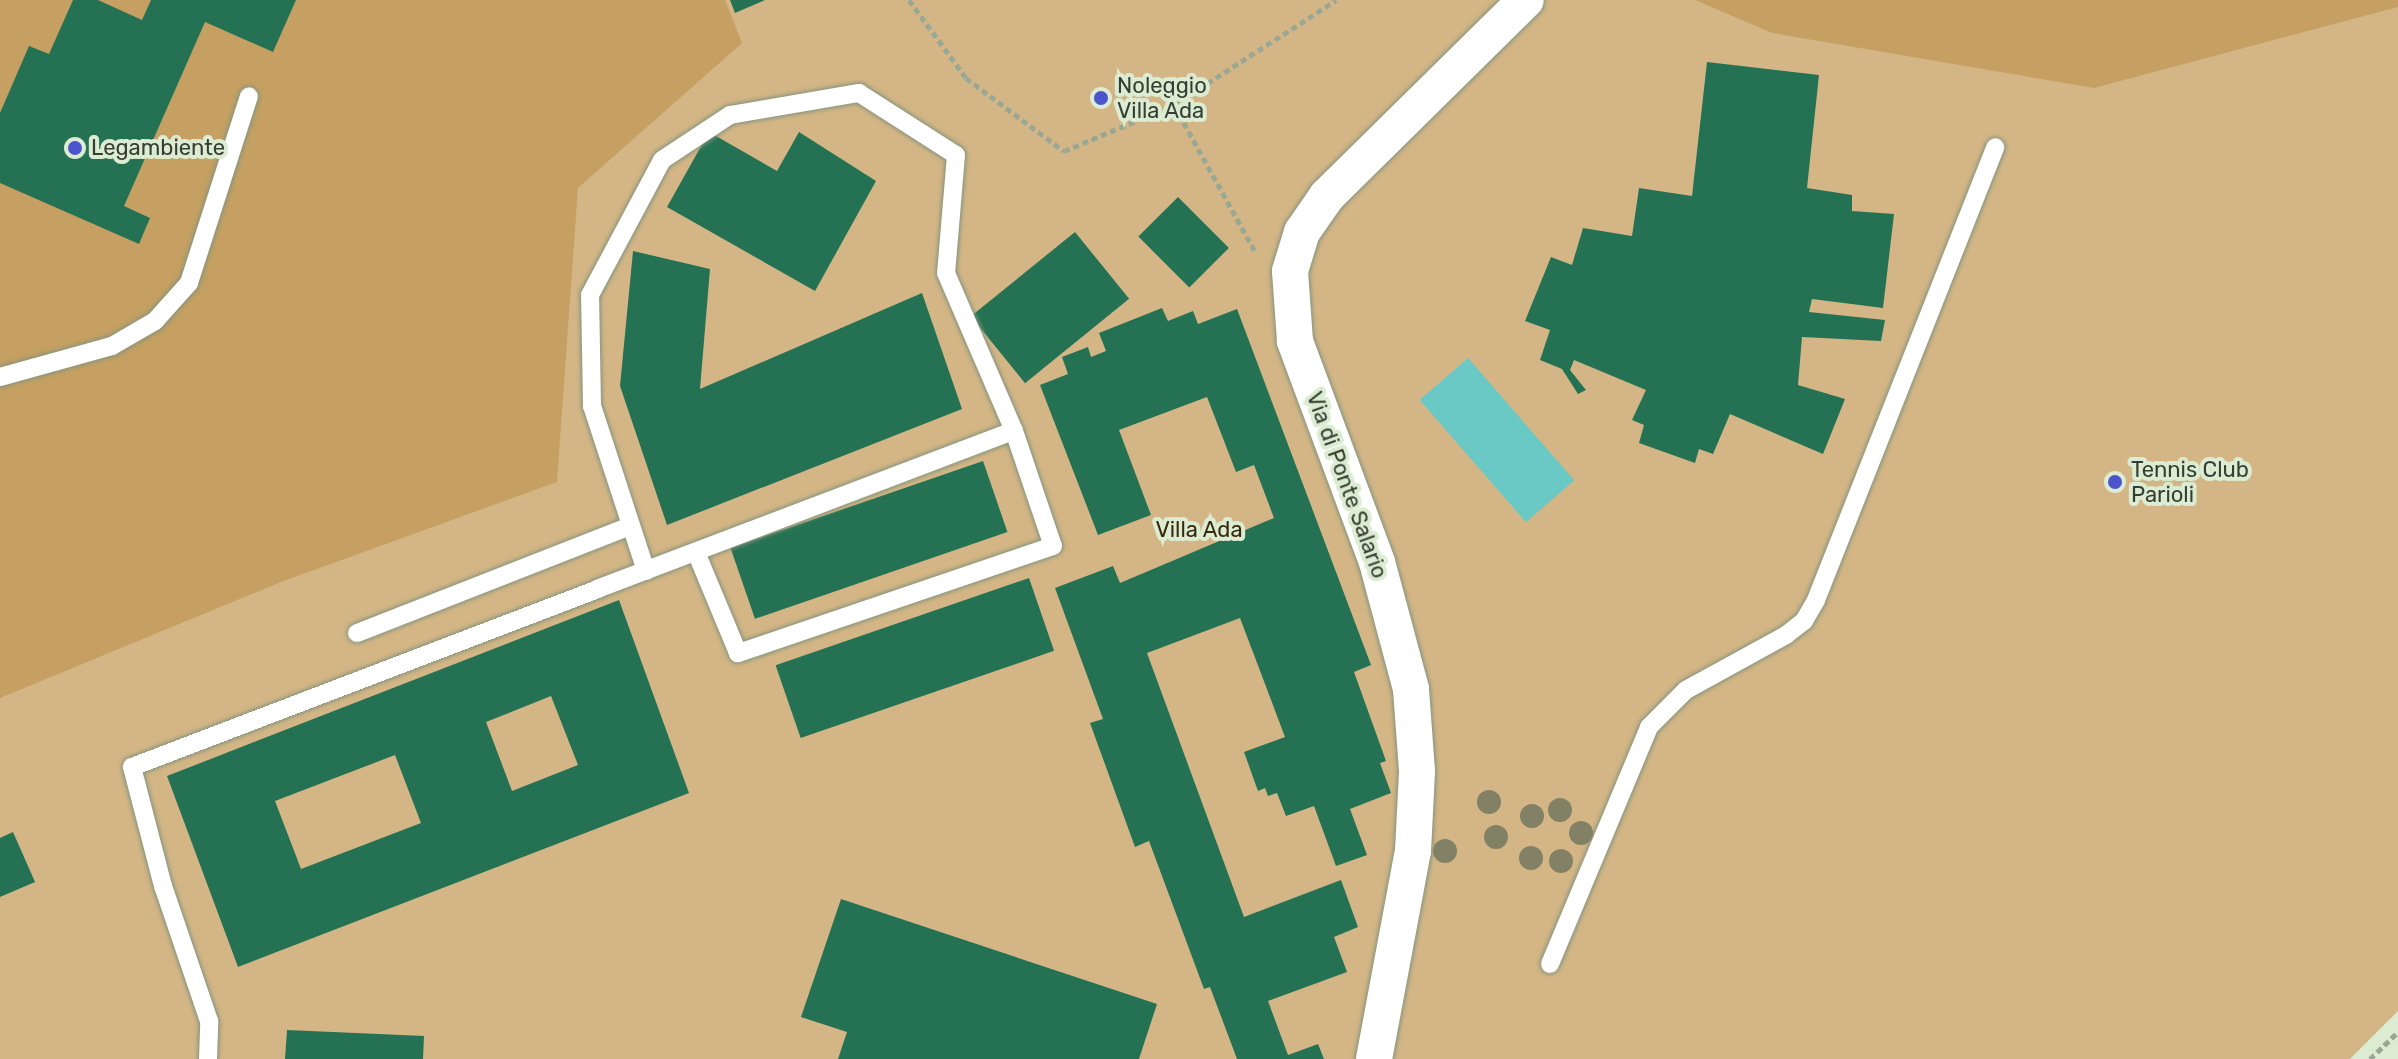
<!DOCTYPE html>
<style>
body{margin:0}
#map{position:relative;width:2398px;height:1059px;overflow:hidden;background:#dbecd2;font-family:Rubik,sans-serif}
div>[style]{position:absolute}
.green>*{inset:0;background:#d4b686}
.forest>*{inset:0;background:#c5a062}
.water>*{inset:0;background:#6ac9c4;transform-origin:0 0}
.building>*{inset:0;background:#247253;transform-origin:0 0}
.path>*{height:5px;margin-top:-2.5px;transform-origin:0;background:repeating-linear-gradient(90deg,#9aa792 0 6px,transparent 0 10px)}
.roads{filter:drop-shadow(0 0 2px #85947d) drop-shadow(0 0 2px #85947d)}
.service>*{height:18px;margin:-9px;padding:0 9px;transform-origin:9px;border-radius:9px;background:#fff}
.minor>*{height:36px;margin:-18px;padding:0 18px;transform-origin:18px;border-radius:18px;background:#fff}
.trees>*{width:24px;height:24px;margin:-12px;border-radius:50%;background:#828165}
.dots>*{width:22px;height:22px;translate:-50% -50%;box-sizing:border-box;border:4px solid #dbecd2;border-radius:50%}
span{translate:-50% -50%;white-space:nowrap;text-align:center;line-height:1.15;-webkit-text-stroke:8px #dbecd2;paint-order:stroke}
.poi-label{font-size:22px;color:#363d32}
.left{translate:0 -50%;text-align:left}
.street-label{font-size:22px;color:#363d32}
.park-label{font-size:22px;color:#39290c}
</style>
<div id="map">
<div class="green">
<i style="clip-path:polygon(0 0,2398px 0,2398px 1011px,2350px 1059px,0 1059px)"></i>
</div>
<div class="forest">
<i style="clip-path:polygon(0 0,725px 0,742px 43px,578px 188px,557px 482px,281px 582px,0 698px)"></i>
<i style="clip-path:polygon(1695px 0,2398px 0,2398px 7px,2094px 88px,1772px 33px)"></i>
</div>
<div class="water">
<i style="left:1468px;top:358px;width:162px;height:64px;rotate:49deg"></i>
</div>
<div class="building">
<i style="clip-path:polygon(73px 0,98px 0,142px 20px,151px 0,296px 0,273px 52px,205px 22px,124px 206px,150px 218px,139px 244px,0 183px,0 113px,29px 46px,49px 54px)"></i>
<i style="clip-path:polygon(730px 0,765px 0,735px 13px)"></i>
<i style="clip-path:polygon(1707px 62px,1819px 75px,1807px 188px,1852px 195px,1852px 211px,1894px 214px,1883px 308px,1812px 299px,1809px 312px,1885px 320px,1881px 341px,1802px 337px,1798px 385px,1845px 399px,1823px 454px,1730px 414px,1713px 454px,1699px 449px,1695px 463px,1639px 443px,1644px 425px,1632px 420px,1646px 390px,1574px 360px,1570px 370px,1586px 390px,1578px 394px,1562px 369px,1540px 360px,1550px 330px,1525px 321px,1551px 257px,1572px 265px,1583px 228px,1632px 236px,1639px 188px,1692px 196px)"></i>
<i style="clip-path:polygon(709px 132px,777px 171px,799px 132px,876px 181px,815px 291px,667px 207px)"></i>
<i style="left:1178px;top:197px;width:72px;height:56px;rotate:45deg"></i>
<i style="left:1075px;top:232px;width:86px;height:134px;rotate:51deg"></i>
<i style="clip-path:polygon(633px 251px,710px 269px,700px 389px,922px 293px,962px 409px,667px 525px,620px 386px)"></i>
<i style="clip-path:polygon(1162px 308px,1168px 321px,1193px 311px,1198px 324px,1237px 309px,1371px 665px,1354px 672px,1386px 761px,1380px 763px,1391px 793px,1350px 809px,1367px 855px,1336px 866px,1314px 806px,1286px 816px,1277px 793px,1268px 796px,1265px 788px,1258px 791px,1244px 752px,1285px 737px,1240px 618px,1147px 653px,1244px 917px,1341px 880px,1358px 927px,1334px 937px,1347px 972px,1268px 1001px,1288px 1055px,1318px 1044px,1324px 1059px,1237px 1059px,1210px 987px,1204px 989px,1149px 841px,1135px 847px,1090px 723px,1103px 719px,1055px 588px,1113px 566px,1120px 583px,1274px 518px,1254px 465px,1236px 472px,1207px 397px,1119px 430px,1151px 515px,1098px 535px,1040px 385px,1068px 374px,1062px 357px,1088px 347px,1091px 357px,1106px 351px,1099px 333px)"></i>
<i style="left:983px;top:461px;width:75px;height:267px;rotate:71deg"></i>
<i style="left:1029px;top:578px;width:77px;height:268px;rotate:71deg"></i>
<i style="clip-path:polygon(evenodd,619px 600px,689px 793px,238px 967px,167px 776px,619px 600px,551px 696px,578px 765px,512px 791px,486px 722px,551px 696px,619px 600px,395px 755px,421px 823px,301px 869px,275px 801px,395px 755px)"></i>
<i style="clip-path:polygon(13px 832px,35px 882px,0 897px,0 838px)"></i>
<i style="clip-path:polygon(841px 899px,1157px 1004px,1139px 1059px,838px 1059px,847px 1032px,801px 1017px)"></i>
<i style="clip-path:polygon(287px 1030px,424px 1036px,423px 1059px,285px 1059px)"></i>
</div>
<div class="path">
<i style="left:909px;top:0;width:97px;rotate:53.8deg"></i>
<i style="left:966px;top:78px;width:122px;rotate:36.7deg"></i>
<i style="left:1064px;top:151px;width:119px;rotate:-22.7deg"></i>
<i style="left:1174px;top:105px;width:193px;rotate:-32.9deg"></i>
<i style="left:1174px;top:105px;width:168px;rotate:61.1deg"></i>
<i style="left:2370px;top:1059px;width:39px;rotate:-44deg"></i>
</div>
<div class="roads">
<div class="service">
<i style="left:0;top:377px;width:116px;rotate:-15.5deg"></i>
<i style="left:112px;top:346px;width:50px;rotate:-30.2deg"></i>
<i style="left:155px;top:321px;width:51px;rotate:-48.2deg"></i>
<i style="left:189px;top:283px;width:196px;rotate:-72.2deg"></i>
<i style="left:646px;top:571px;width:174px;rotate:-108.1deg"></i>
<i style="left:592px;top:406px;width:111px;rotate:-91deg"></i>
<i style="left:590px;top:295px;width:153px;rotate:-61.9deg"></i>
<i style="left:662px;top:160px;width:82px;rotate:-33.5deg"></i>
<i style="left:730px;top:115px;width:131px;rotate:-9.7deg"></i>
<i style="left:859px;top:93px;width:115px;rotate:32.6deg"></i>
<i style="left:956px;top:155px;width:118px;rotate:94.8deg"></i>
<i style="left:946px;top:273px;width:172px;rotate:66.7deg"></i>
<i style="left:357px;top:633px;width:293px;rotate:-21.4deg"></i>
<i style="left:1550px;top:964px;width:257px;rotate:-67.3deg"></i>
<i style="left:1649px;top:727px;width:52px;rotate:-45deg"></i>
<i style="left:1686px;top:690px;width:114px;rotate:-28.8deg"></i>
<i style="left:1786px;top:635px;width:23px;rotate:-38deg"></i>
<i style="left:1804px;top:621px;width:24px;rotate:-60deg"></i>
<i style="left:1816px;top:600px;width:487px;rotate:-68.4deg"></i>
<i style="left:208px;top:1059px;width:38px;rotate:-88deg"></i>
<i style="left:209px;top:1021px;width:143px;rotate:-108.8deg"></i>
<i style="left:163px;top:886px;width:123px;rotate:-104.6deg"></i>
<i style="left:132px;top:767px;width:498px;rotate:-20.9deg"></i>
<i style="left:597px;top:589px;width:446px;rotate:-20.8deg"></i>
<i style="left:1014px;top:431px;width:121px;rotate:71.3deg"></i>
<i style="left:1053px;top:546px;width:333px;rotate:161.2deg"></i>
<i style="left:738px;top:653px;width:109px;rotate:-112.6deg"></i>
</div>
<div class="minor">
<i style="left:1374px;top:1059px;width:212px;rotate:-79.4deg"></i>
<i style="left:1413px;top:851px;width:80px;rotate:-87.1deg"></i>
<i style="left:1417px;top:771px;width:82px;rotate:-94.2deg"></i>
<i style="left:1411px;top:689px;width:131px;rotate:-105deg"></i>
<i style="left:1377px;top:562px;width:236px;rotate:-110.4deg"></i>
<i style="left:1295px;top:341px;width:70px;rotate:-94.1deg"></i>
<i style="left:1290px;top:271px;width:41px;rotate:-72.9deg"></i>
<i style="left:1302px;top:232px;width:44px;rotate:-55.2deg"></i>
<i style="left:1327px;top:196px;width:279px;rotate:-44.6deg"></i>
</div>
</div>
<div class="trees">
<i style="left:1489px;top:802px"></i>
<i style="left:1560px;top:810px"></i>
<i style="left:1532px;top:816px"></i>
<i style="left:1581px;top:833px"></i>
<i style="left:1496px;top:837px"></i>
<i style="left:1445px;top:851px"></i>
<i style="left:1531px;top:858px"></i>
<i style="left:1561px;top:861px"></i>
</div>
<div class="dots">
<i style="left:1101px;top:98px;background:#4b54ca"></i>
<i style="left:75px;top:148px;background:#4b54ca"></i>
<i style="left:2115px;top:482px;background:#4b54ca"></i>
</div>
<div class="poi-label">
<span class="left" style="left:1117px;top:98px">Noleggio<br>Villa Ada</span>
<span class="left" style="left:91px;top:148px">Legambiente</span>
<span class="left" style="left:2131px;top:482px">Tennis Club<br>Parioli</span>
</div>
<div class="street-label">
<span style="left:1347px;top:485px;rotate:70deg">Via di Ponte Salario</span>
</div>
<div class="park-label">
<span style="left:1199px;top:530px">Villa Ada</span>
</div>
</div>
